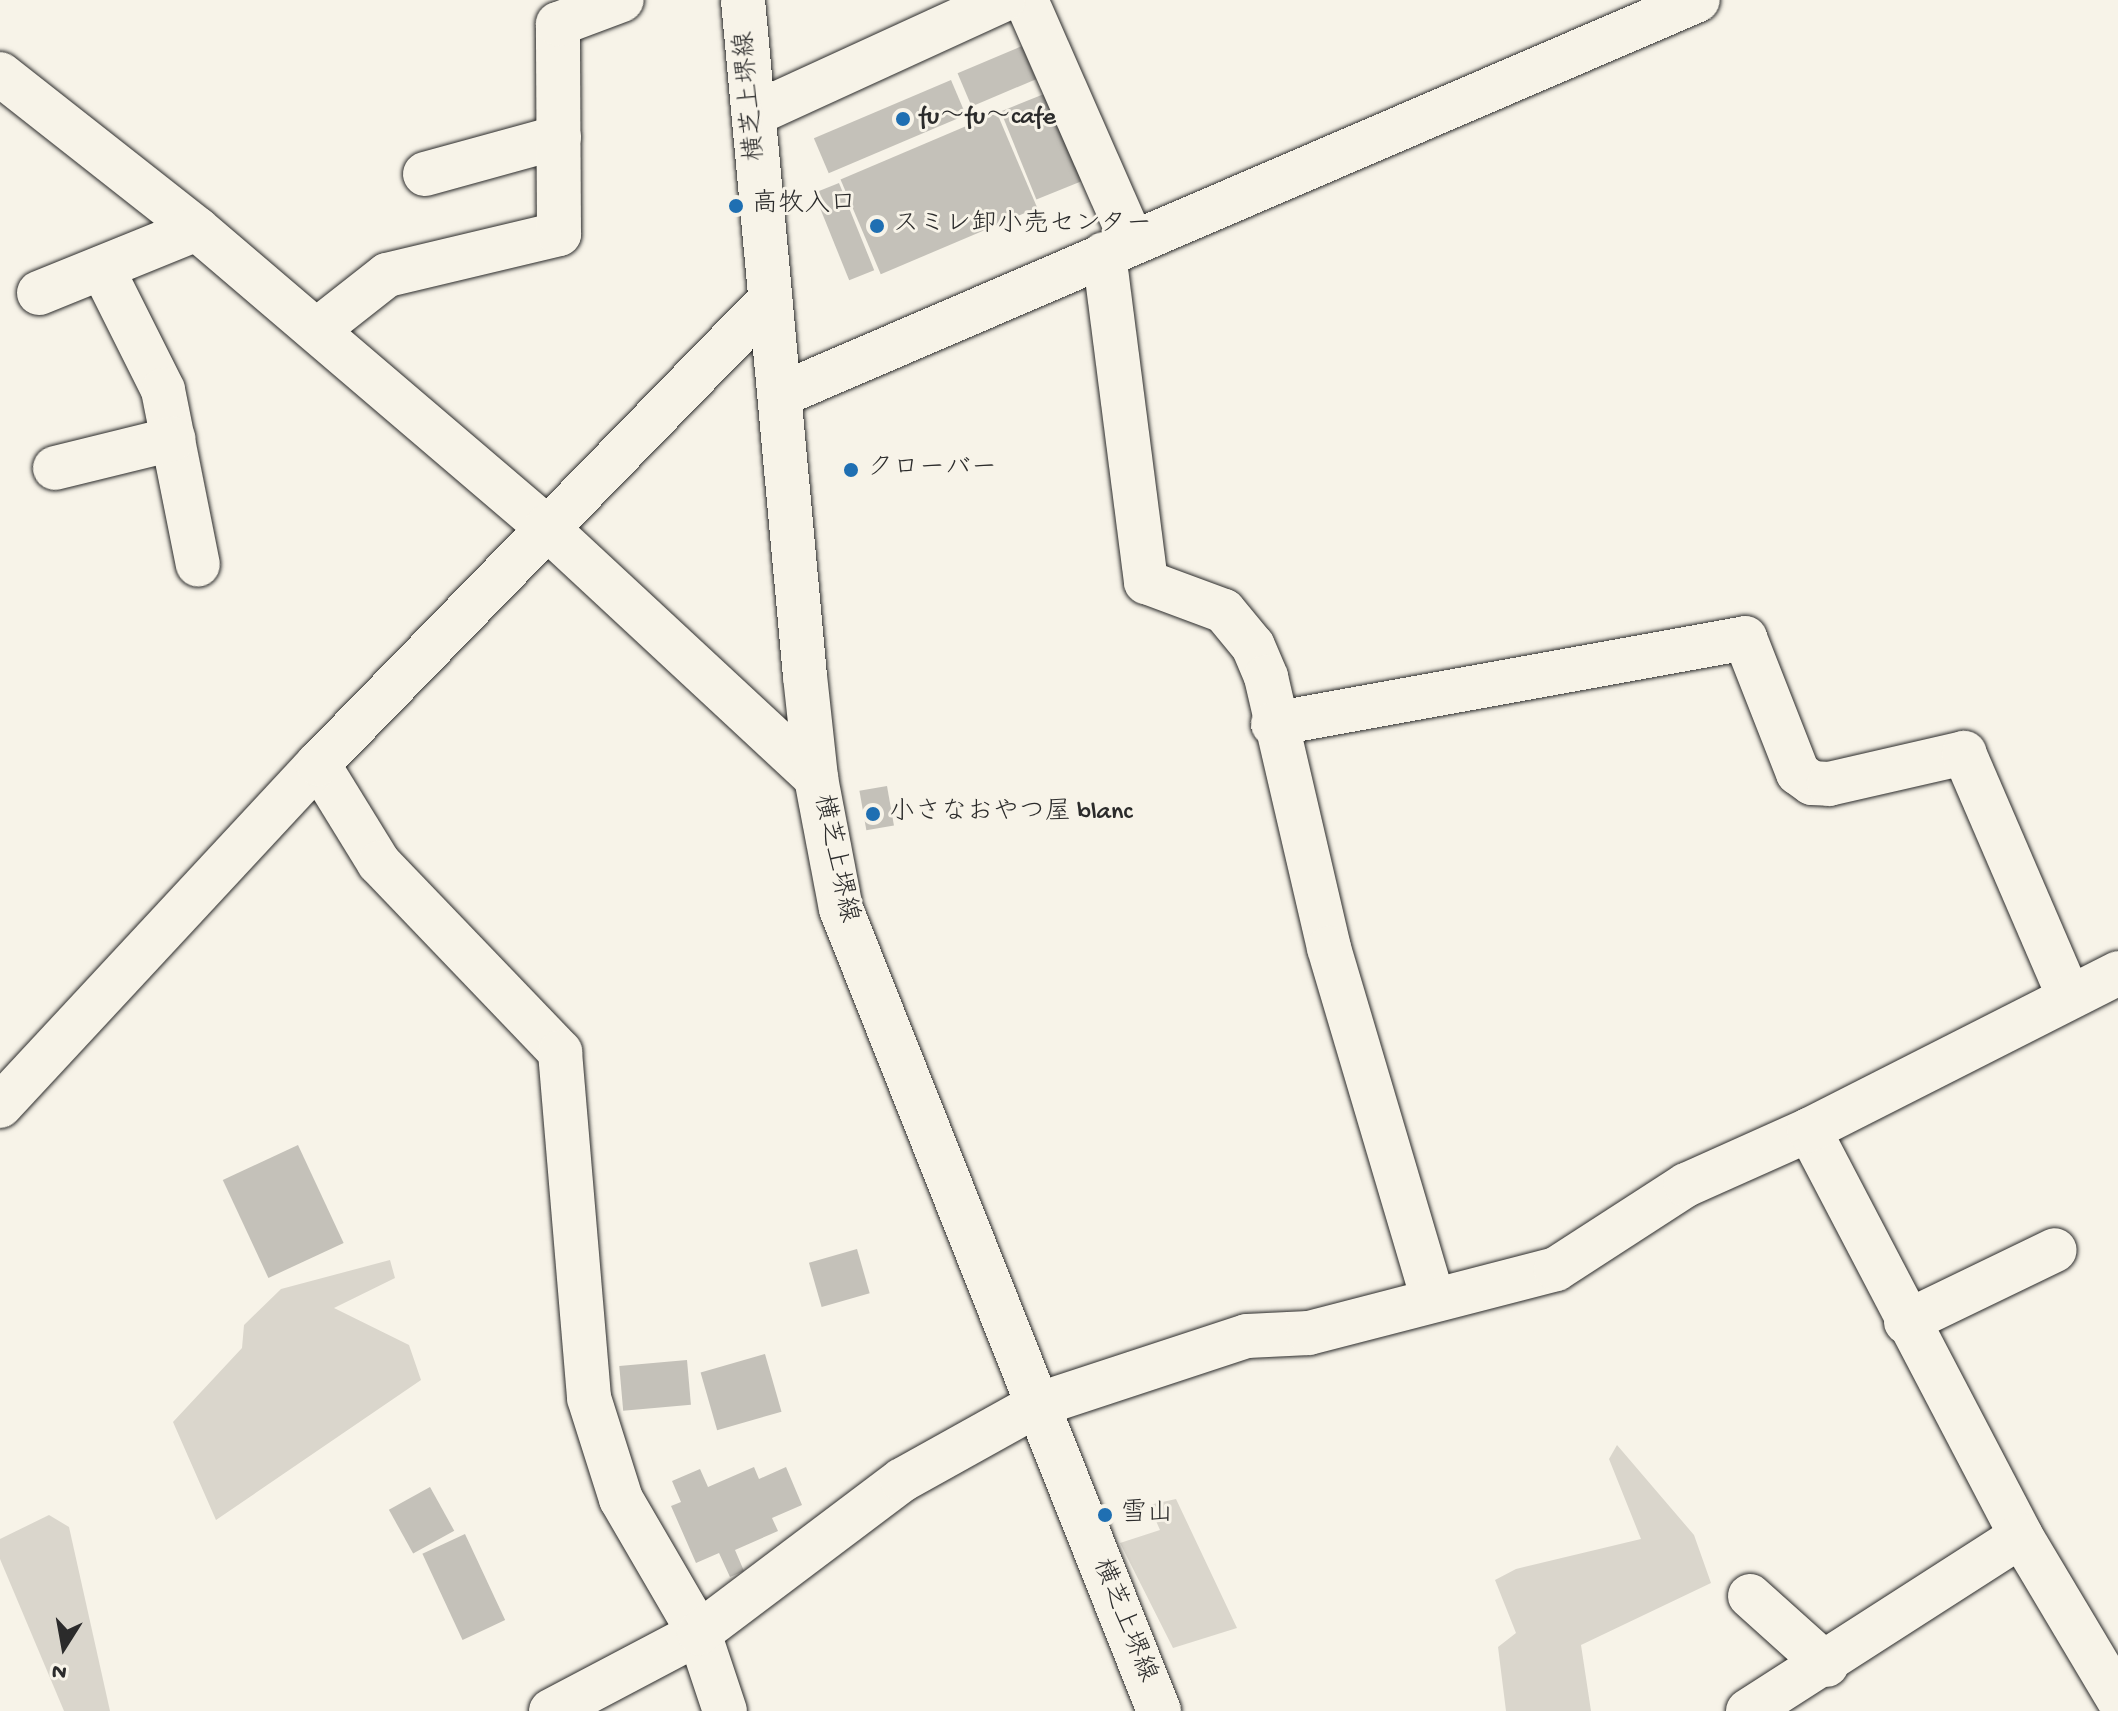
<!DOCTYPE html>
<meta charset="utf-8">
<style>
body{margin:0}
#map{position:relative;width:2118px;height:1711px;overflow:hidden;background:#f7f3e8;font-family:"Gochi Hand","Klee One",sans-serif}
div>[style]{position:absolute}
.green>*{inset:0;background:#dad6cc}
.building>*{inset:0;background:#c4c1b9;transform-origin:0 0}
.roads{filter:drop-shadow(0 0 2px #2b2b2b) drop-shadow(0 0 2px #2b2b2b)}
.minor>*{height:44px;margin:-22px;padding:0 22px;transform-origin:22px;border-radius:22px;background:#f7f3e8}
.major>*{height:44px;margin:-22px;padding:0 22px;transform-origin:22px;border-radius:22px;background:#f7f3e8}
.dots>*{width:22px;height:22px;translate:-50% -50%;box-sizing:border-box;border:4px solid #f7f3e8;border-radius:50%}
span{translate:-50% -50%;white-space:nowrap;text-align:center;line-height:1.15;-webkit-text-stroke:6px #f7f3e8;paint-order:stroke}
.street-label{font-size:26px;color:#2b2b2b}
.poi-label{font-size:26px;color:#2b2b2b}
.left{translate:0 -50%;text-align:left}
.north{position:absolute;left:24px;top:1607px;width:80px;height:80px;-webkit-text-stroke:6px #f7f3e8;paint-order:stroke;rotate:191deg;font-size:22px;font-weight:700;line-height:32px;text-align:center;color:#2b2b2b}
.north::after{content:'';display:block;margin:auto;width:28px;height:36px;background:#2b2b2b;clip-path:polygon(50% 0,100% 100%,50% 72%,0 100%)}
</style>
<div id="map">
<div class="green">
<i style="clip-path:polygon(390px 1260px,395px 1278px,334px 1308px,409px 1345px,421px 1380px,216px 1520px,173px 1422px,242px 1348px,244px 1325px,281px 1289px)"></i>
<i style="clip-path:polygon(1617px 1445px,1694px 1535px,1711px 1583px,1581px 1645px,1591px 1711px,1506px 1711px,1498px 1647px,1516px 1633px,1495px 1580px,1516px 1569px,1641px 1539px,1609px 1459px)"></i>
<i style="clip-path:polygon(1176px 1499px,1237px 1628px,1173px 1648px,1120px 1543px,1160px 1530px,1149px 1505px)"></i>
<i style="clip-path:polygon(49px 1515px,69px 1527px,110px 1711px,64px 1711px,0 1559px,0 1539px)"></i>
</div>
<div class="building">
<i style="left:1022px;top:46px;width:36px;height:70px;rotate:67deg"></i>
<i style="left:951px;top:80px;width:38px;height:149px;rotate:67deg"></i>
<i style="left:1049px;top:92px;width:95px;height:52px;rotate:68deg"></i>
<i style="left:997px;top:113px;width:103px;height:170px;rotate:67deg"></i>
<i style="left:839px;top:183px;width:94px;height:27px;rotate:68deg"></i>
<i style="left:887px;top:786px;width:40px;height:28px;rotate:80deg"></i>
<i style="left:298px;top:1145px;width:108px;height:83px;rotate:65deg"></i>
<i style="left:857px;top:1249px;width:46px;height:50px;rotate:74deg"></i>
<i style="left:765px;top:1354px;width:60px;height:67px;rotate:74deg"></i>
<i style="left:687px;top:1360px;width:45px;height:68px;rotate:85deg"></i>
<i style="clip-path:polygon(754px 1467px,759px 1479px,786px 1467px,802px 1505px,772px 1518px,778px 1531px,735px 1550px,744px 1571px,730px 1577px,719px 1553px,696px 1563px,671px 1506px,681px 1502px,672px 1481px,700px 1469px,708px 1487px)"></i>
<i style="left:430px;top:1487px;width:50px;height:47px;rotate:61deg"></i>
<i style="left:465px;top:1534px;width:95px;height:47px;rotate:65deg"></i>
</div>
<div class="roads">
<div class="minor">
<i style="left:1026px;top:0;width:263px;rotate:66.3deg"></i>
<i style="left:0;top:74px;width:251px;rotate:38.2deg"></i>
<i style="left:197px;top:229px;width:459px;rotate:40.5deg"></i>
<i style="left:546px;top:527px;width:369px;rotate:42.9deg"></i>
<i style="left:754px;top:114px;width:274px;rotate:-24.6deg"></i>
<i style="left:425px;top:174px;width:139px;rotate:-15.4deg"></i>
<i style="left:1104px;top:254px;width:331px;rotate:82.7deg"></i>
<i style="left:1146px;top:582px;width:83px;rotate:20.4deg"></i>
<i style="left:1224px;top:611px;width:45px;rotate:50.4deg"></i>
<i style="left:1253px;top:646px;width:34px;rotate:67deg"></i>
<i style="left:1266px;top:677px;width:278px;rotate:76.9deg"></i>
<i style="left:1329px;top:948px;width:366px;rotate:73.5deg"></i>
<i style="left:102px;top:268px;width:136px;rotate:63.4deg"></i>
<i style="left:163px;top:390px;width:178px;rotate:78.7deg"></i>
<i style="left:39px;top:293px;width:170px;rotate:-22.1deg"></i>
<i style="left:317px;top:330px;width:89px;rotate:-38.2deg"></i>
<i style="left:387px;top:275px;width:177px;rotate:-13.4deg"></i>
<i style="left:559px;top:234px;width:210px;rotate:-90.3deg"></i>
<i style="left:558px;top:24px;width:68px;rotate:-20.6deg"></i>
<i style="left:780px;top:395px;width:999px;rotate:-23.28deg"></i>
<i style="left:55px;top:468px;width:122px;rotate:-13.8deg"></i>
<i style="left:1273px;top:724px;width:480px;rotate:-10.3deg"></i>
<i style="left:1745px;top:638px;width:145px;rotate:68.6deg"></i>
<i style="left:1798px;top:773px;width:17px;rotate:36deg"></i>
<i style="left:1812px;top:783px;width:17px;rotate:3deg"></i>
<i style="left:1829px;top:784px;width:139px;rotate:-12.9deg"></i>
<i style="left:1964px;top:753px;width:263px;rotate:66.7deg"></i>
<i style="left:318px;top:764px;width:116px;rotate:58.4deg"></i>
<i style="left:379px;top:863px;width:262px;rotate:46.2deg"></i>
<i style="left:560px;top:1052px;width:347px;rotate:85.2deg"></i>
<i style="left:589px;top:1398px;width:106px;rotate:72.4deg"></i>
<i style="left:621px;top:1499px;width:155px;rotate:59.8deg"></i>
<i style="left:699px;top:1633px;width:82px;rotate:71.6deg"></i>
<i style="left:0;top:1106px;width:467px;rotate:-47.1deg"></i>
<i style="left:318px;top:764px;width:648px;rotate:-45.75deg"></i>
<i style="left:1809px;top:1130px;width:458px;rotate:62.4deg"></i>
<i style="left:2021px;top:1536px;width:190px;rotate:59.2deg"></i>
<i style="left:1906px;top:1322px;width:165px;rotate:-25.8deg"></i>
<i style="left:1750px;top:1596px;width:103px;rotate:41.9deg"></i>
<i style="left:551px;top:1711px;width:167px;rotate:-27.8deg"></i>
<i style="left:699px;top:1633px;width:254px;rotate:-37deg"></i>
<i style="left:902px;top:1480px;width:154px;rotate:-29.1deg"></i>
<i style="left:1037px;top:1405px;width:221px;rotate:-18.2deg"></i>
<i style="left:1247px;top:1336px;width:62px;rotate:-2.8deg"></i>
<i style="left:1309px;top:1333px;width:255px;rotate:-14.5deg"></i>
<i style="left:1556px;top:1269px;width:155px;rotate:-32.9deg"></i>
<i style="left:1686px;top:1185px;width:135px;rotate:-24.1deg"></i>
<i style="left:1809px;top:1130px;width:347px;rotate:-26.9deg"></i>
<i style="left:1748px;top:1711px;width:324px;rotate:-32.7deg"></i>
</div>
<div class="major">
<i style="left:743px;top:0;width:679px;rotate:84.76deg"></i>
<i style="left:805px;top:676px;width:103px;rotate:83.8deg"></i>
<i style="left:816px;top:778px;width:133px;rotate:79.2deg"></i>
<i style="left:841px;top:909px;width:863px;rotate:68.37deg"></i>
</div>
</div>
<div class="dots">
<i style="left:903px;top:119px;background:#1f6fb2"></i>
<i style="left:736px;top:206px;background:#1f6fb2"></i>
<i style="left:877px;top:226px;background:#1f6fb2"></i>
<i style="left:851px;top:470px;background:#1f6fb2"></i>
<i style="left:873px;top:814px;background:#1f6fb2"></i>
<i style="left:1105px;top:1515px;background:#1f6fb2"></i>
</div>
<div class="street-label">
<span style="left:752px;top:96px;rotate:-95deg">横芝上堺線</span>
<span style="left:834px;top:859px;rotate:78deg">横芝上堺線</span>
<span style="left:1123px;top:1621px;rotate:68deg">横芝上堺線</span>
</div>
<div class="poi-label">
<span class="left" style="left:919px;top:119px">fu～fu～cafe</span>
<span class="left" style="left:752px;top:206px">高牧入口</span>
<span class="left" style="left:893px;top:226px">スミレ卸小売センター</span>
<span class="left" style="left:867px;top:470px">クローバー</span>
<span class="left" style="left:889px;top:814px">小さなおやつ屋 blanc</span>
<span class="left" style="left:1121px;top:1515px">雪山</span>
</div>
<div class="north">N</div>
</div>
